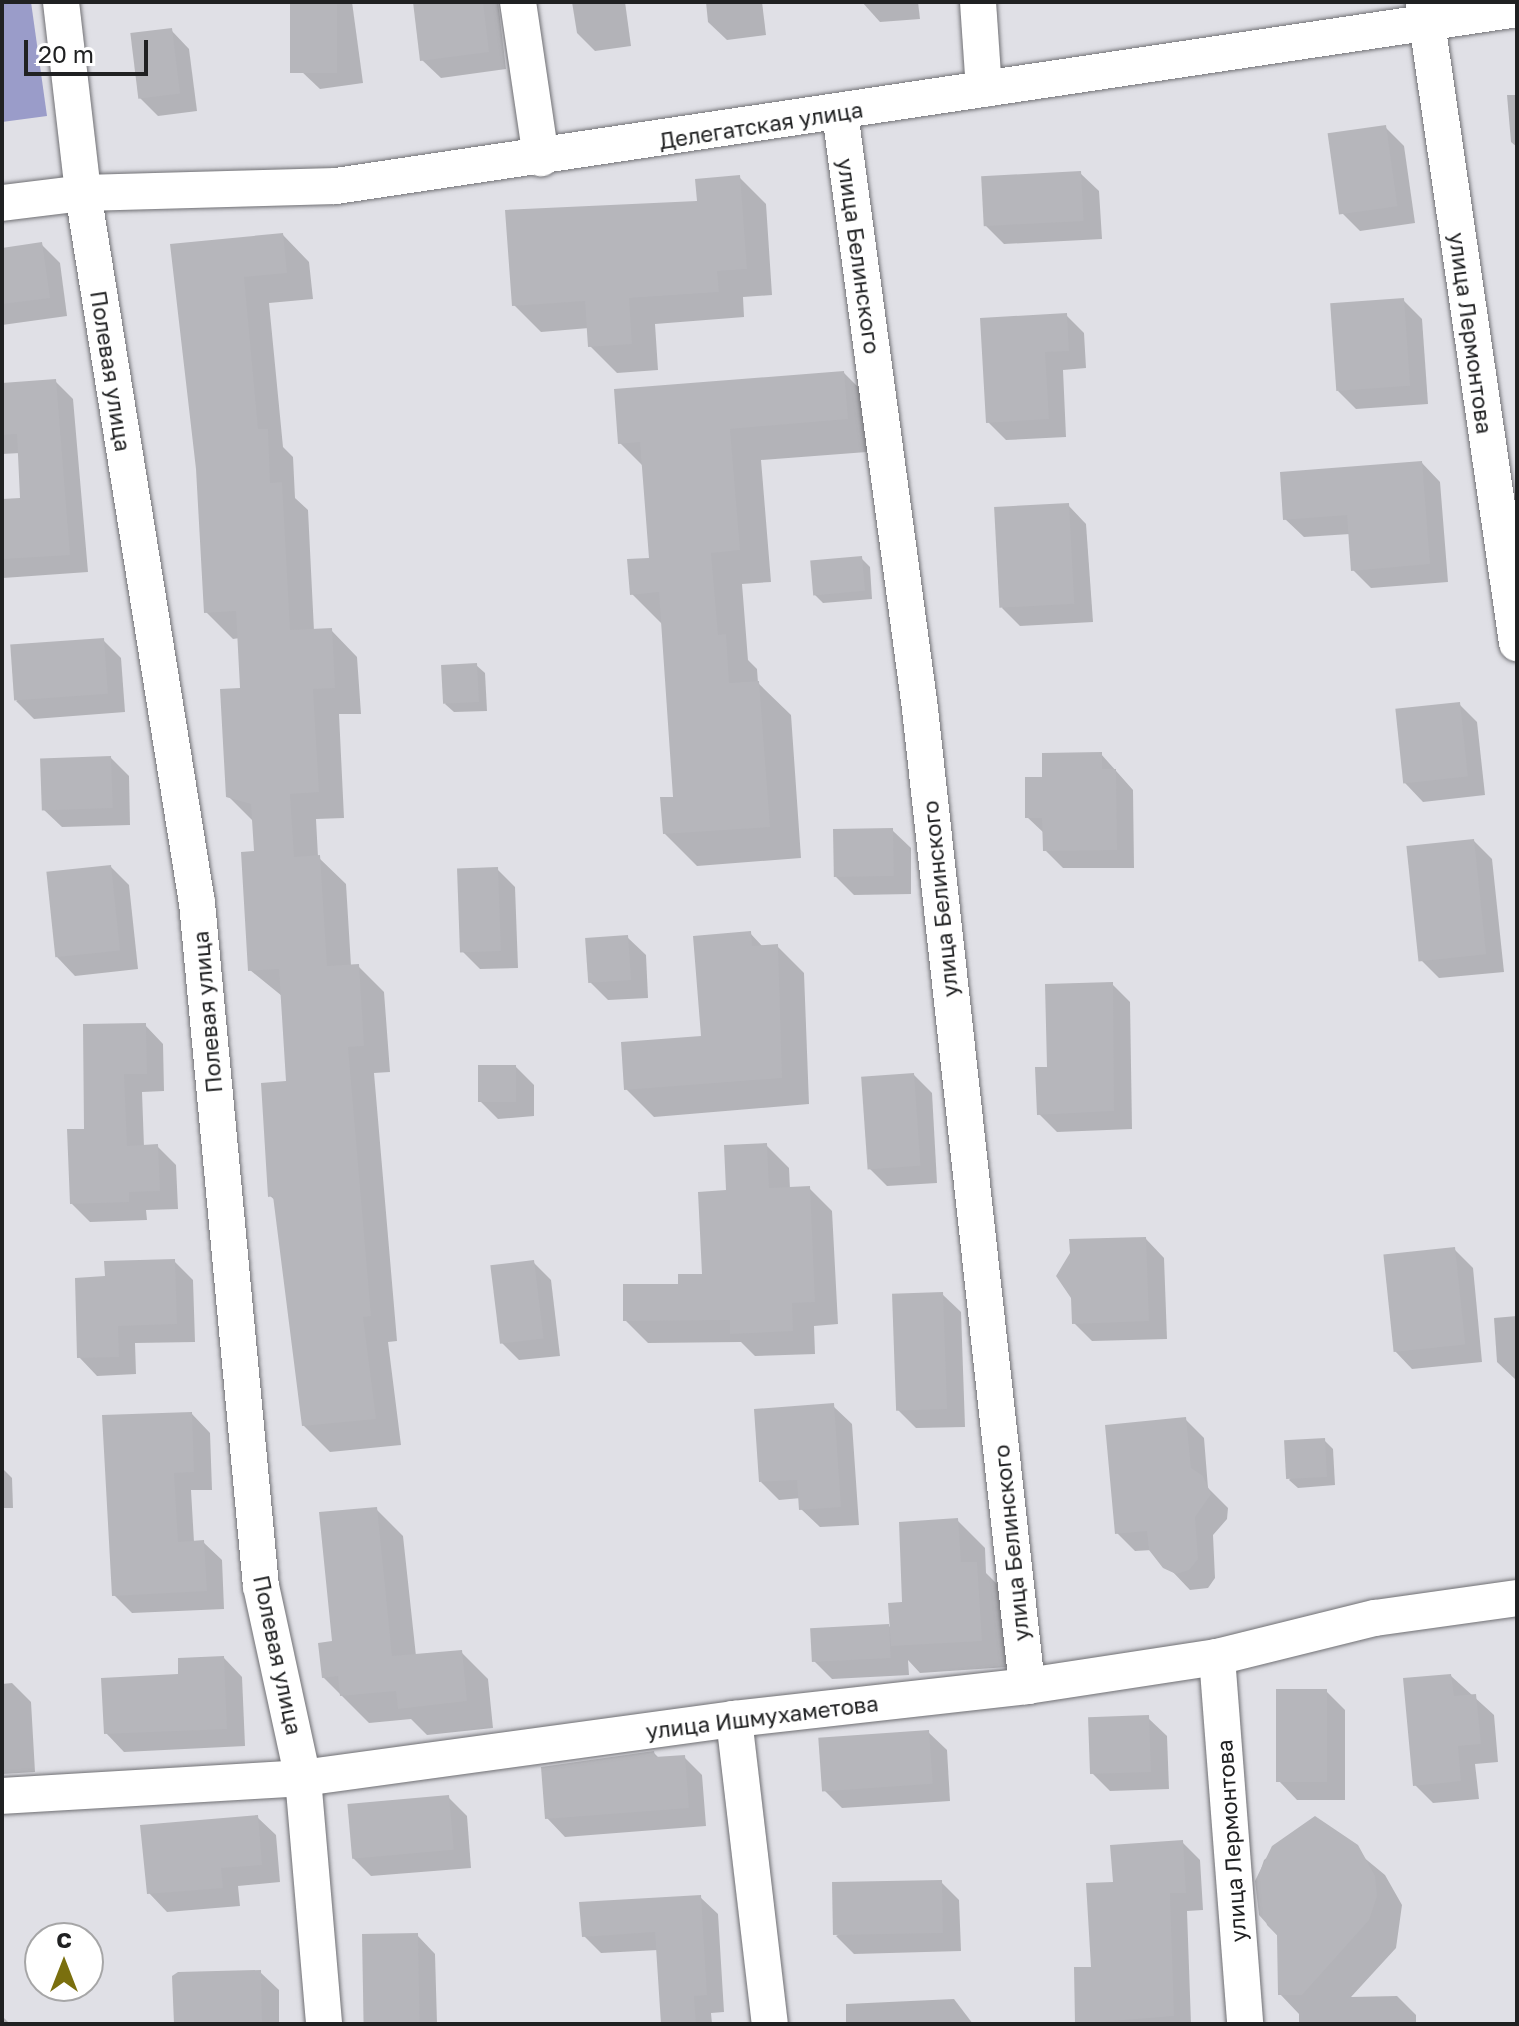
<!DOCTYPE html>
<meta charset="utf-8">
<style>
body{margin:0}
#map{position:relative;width:1519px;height:2026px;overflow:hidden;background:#e0e0e6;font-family:"Golos Text",sans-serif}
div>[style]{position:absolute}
.forest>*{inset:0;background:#9a9cc9}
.shadow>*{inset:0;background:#0003}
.building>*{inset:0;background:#b6b6bb;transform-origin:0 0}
.roads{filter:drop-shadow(0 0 2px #707074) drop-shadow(0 0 2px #707074)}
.street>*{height:36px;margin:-18px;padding:0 18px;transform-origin:18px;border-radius:18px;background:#fff}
span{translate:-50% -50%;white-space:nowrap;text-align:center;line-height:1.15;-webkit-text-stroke:6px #fff;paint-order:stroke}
.street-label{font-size:22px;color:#202122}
.frame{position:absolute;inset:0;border:4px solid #202122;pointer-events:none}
.north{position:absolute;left:24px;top:1922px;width:80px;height:80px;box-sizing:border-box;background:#fff;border:2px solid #a6a6a7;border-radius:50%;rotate:0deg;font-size:22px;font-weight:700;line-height:32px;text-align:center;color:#202122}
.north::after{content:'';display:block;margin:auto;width:28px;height:36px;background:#7a6f0e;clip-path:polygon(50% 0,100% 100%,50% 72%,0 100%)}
.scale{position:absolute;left:24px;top:40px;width:124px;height:36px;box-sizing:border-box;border:4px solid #202122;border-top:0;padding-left:10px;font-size:24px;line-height:28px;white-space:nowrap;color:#202122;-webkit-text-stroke:6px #fff;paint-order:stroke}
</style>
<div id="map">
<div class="forest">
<i style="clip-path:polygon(2px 2px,31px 2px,47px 116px,2px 122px)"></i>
</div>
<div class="shadow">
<i style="clip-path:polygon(292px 2px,352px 2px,363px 83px,320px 89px,301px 71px)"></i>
<i style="clip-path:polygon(415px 2px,498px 2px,506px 69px,441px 78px,422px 60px)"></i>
<i style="clip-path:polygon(572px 2px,625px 2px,631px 46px,595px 51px,577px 33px)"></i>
<i style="clip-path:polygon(706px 2px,762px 2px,766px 35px,727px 40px,708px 22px)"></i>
<i style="clip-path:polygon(862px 2px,918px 2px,920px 19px,880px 22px)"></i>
<i style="clip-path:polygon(171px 30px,189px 49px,197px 111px,158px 116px,140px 98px)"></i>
<i style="clip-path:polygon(1507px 95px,1517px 95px,1517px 147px,1511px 142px)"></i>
<i style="clip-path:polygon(1385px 127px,1404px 146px,1415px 223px,1360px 231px,1342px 213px)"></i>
<i style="clip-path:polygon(1080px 173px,1099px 191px,1102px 239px,1004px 244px,986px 226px)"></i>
<i style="clip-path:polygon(739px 177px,766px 204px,772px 295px,743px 297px,744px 317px,655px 324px,658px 370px,617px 373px,590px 346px,589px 328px,541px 332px,514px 305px)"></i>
<i style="clip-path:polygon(283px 235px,309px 262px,313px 299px,269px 303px,283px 447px,293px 457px,295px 498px,308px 510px,314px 631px,331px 630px,357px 657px,361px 714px,339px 714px,344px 818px,316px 819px,318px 857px,346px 884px,351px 966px,358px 966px,384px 992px,390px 1072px,374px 1073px,397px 1341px,388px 1342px,401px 1445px,330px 1452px,303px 1425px,276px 1201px,270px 1196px,288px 1083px,282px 996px,250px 970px,255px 823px,228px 796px,243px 690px,240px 638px,233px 639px,206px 612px,198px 469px,172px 246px)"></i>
<i style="clip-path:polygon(41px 244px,60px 263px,67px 316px,2px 325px,2px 250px)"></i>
<i style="clip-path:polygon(1403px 300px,1422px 319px,1428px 404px,1356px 409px,1338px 391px)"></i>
<i style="clip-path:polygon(1066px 315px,1084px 333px,1086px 368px,1063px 370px,1066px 437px,1006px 440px,988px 422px)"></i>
<i style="clip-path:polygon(844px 373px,876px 405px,880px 451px,761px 460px,771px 582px,742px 584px,748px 660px,757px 669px,758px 683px,791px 715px,801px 858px,697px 866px,665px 834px,675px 799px,663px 625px,632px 594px,651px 559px,644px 467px,620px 443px)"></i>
<i style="clip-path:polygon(55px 381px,73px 399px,88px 572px,3px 578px,2px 501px,23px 500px,20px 453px,2px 454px,2px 385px)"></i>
<i style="clip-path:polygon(1422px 463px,1440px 482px,1448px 582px,1371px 588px,1353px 570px,1350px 534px,1304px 537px,1285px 519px)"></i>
<i style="clip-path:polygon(1068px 505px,1086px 524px,1093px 622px,1020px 626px,1002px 608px)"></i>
<i style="clip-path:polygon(861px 558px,870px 567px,872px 599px,823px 603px,814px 594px)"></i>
<i style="clip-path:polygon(103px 640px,121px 658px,125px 712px,34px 719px,16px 701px)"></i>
<i style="clip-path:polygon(476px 665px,485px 673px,487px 711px,454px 712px,445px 704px)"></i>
<i style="clip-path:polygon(1459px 704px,1477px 722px,1485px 795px,1423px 802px,1405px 783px)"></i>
<i style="clip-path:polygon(1101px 754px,1133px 790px,1134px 868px,1063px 868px,1045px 850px,1045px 834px,1027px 817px,1044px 779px)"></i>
<i style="clip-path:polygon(111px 758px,129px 776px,130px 825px,62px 827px,43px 809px)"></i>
<i style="clip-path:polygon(892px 830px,911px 848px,911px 894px,854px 895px,836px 877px)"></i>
<i style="clip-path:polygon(1474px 841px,1492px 859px,1504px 972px,1439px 978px,1421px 960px)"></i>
<i style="clip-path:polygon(111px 867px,129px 885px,138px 969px,75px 976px,57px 957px)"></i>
<i style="clip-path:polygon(497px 869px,515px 887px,518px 968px,480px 969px,462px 951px)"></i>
<i style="clip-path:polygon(750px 933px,763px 947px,777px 946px,804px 973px,809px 1104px,654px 1117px,626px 1089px,703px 1038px)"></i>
<i style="clip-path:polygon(627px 937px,646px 955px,648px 998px,608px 1000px,590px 982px)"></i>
<i style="clip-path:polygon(1112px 984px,1130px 1002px,1132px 1129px,1057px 1132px,1039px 1114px)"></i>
<i style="clip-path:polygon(145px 1025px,163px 1044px,164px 1091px,142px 1092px,144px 1147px,157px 1146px,176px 1165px,178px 1209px,146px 1210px,147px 1220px,90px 1222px,71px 1203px,86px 1131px)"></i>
<i style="clip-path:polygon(516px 1067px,534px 1085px,534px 1116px,498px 1119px,480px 1101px)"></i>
<i style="clip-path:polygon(914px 1075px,932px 1093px,937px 1183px,887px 1186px,869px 1168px)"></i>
<i style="clip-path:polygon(766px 1145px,789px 1168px,790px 1189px,809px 1188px,832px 1211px,838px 1324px,814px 1326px,815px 1354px,755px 1356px,741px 1342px,648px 1343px,625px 1320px,705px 1276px,728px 1192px)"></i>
<i style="clip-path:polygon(1146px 1239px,1164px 1258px,1167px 1339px,1092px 1341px,1074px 1323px,1073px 1298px)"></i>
<i style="clip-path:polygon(1455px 1250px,1473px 1268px,1482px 1362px,1412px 1369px,1394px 1350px)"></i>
<i style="clip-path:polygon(174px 1261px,193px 1280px,195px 1342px,135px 1343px,136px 1374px,97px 1376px,79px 1357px,107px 1278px)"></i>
<i style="clip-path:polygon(533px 1262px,551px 1280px,560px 1356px,519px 1360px,501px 1342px)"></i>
<i style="clip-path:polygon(942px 1294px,961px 1312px,965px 1427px,916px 1428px,897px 1409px)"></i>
<i style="clip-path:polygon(1517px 1316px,1517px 1380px,1516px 1380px,1497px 1362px,1494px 1318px)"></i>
<i style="clip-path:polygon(833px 1406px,852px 1424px,859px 1525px,820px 1527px,801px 1509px,801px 1498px,779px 1500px,761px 1482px)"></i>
<i style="clip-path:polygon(192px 1414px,210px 1433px,212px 1490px,191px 1490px,194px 1542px,203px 1542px,222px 1560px,224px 1609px,132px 1613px,114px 1595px)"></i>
<i style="clip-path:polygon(1185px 1419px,1204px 1438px,1208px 1488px,1228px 1508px,1227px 1519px,1213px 1535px,1215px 1578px,1208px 1588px,1190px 1590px,1152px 1550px,1135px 1551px,1117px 1533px)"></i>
<i style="clip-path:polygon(1324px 1440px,1333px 1449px,1335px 1485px,1298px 1488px,1289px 1480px)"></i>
<i style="clip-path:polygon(2px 1468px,12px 1478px,13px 1508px,2px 1508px)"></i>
<i style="clip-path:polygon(376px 1509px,403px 1536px,416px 1656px,461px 1652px,488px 1679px,493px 1728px,427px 1735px,411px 1719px,369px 1723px,323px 1677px)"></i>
<i style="clip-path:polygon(957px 1520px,985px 1548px,986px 1573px,1004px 1591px,1008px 1667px,920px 1673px,908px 1660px,909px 1675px,832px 1679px,814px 1661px,889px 1626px,892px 1629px)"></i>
<i style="clip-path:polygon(224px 1658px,242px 1677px,245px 1746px,124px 1752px,106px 1733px,180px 1676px)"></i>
<i style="clip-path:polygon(2px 1675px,2px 1684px,12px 1683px,31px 1702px,35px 1772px,2px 1774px)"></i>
<i style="clip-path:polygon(1451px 1676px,1494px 1715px,1498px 1762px,1475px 1764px,1479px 1799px,1433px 1803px,1415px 1785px)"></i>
<i style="clip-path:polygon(1326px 1691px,1345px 1710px,1345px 1800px,1297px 1800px,1279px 1781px)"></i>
<i style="clip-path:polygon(1148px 1718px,1167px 1736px,1169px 1789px,1110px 1791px,1092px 1773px)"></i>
<i style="clip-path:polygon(928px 1732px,947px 1750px,950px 1801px,842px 1808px,824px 1790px)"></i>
<i style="clip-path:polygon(654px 1753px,659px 1758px,684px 1757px,702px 1775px,706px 1826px,565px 1837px,547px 1818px)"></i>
<i style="clip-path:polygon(448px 1797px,467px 1816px,471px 1868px,371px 1876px,353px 1858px)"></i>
<i style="clip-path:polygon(257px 1817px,276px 1835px,280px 1882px,238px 1886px,240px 1906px,167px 1912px,149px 1893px)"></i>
<i style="clip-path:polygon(1316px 1818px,1385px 1875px,1402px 1905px,1396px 1948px,1351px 1997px,1397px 1996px,1416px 2015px,1416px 2024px,1299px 2024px,1299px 2014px,1280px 1994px,1279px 1937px,1267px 1925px,1257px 1881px,1264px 1860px)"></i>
<i style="clip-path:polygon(1182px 1842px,1200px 1860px,1203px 1910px,1187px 1911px,1191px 2024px,1077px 2024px,1076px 1969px,1093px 1969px,1115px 1884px)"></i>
<i style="clip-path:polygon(941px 1882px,959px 1900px,961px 1951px,854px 1954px,836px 1936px)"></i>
<i style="clip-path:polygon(700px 1897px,718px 1914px,724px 2012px,711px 2013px,712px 2024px,662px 2024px,658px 1950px,601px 1953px,584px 1936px)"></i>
<i style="clip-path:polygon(417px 1935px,435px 1954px,437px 2024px,368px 2024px,364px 1936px)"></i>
<i style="clip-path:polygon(260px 1972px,279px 1990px,279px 2024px,176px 2024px)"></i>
<i style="clip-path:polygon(954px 1999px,973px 2024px,846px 2024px,846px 2004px)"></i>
<i style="clip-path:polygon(2px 2016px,9px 2023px,9px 2024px,2px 2024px)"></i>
</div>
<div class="building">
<i style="left:290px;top:2px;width:47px;height:71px"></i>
<i style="clip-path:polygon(413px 2px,483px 2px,489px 52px,420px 61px)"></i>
<i style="left:172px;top:28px;width:66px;height:42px;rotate:83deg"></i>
<i style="left:1386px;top:125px;width:82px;height:59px;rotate:82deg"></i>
<i style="left:1081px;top:171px;width:50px;height:100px;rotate:87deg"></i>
<i style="clip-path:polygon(740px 175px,747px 269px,717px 271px,719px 292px,629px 298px,632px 344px,588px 347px,585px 301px,512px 306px,505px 210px,697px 201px,695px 179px)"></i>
<i style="clip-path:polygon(283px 233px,287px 273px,244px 277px,258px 429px,268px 429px,270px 483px,282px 482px,290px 630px,332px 628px,335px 688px,313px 689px,319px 792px,290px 794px,294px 857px,320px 855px,327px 966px,359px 964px,364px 1046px,348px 1047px,371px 1316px,363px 1317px,376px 1419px,302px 1426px,273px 1196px,268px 1197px,261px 1083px,286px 1081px,279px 969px,248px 971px,241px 852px,254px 851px,251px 804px,226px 797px,220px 689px,240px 688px,236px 611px,204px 613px,196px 469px,170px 244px)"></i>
<i style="clip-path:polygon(42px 242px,50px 298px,2px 304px,2px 248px)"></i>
<i style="left:1404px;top:298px;width:88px;height:74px;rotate:86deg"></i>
<i style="clip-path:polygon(1067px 313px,1069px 351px,1045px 352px,1049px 419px,986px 423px,980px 318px)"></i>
<i style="clip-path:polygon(844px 371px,848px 419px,730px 429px,740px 550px,711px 553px,718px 635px,726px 634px,729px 683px,759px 681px,770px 827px,663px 834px,660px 797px,673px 797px,659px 592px,630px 595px,627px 559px,649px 558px,640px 442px,618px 444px,614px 389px)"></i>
<i style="clip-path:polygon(56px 379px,70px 555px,2px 559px,2px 499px,20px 498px,17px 434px,2px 435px,2px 383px)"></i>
<i style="clip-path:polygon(1422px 461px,1430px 564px,1351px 571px,1347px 515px,1283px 520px,1280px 472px)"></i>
<i style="left:1069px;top:503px;width:101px;height:75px;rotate:87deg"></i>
<i style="left:862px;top:556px;width:35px;height:52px;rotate:85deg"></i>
<i style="left:104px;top:638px;width:56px;height:94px;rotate:86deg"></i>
<i style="left:477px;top:663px;width:39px;height:36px;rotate:87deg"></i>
<i style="left:1460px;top:702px;width:75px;height:65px;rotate:84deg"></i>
<i style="clip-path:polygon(1102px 752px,1102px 769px,1116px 769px,1117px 850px,1043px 851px,1042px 818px,1025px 818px,1025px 777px,1042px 777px,1042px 753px)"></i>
<i style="left:111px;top:756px;width:52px;height:71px;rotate:88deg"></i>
<i style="left:893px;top:828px;width:48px;height:60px;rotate:89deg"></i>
<i style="left:1474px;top:839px;width:116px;height:68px;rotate:84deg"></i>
<i style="left:111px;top:865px;width:86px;height:65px;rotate:84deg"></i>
<i style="left:498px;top:867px;width:84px;height:41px;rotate:88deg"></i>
<i style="clip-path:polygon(751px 931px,752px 946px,778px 944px,782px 1078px,624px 1090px,621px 1042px,701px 1036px,693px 936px)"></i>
<i style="left:628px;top:935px;width:45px;height:43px;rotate:86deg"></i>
<i style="clip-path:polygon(1113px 982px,1114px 1111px,1037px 1115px,1035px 1067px,1047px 1067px,1045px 984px)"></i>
<i style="clip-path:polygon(146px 1023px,147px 1074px,124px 1074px,127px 1146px,158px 1144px,160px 1191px,129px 1192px,129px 1202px,70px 1204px,67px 1129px,84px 1129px,83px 1024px)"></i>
<i style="left:478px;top:1065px;width:38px;height:37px"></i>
<i style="left:914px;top:1073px;width:93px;height:53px;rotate:86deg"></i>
<i style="clip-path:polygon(767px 1143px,769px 1188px,810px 1186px,815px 1302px,792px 1303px,793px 1331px,730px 1334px,730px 1320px,623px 1321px,623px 1284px,678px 1284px,678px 1274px,702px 1274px,698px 1192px,726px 1190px,724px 1145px)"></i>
<i style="clip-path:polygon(1146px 1237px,1149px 1321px,1072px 1324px,1071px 1298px,1056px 1276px,1070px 1253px,1069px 1239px)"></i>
<i style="left:1455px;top:1247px;width:98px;height:72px;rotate:84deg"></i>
<i style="clip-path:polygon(175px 1259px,177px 1324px,118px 1326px,119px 1357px,77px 1358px,75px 1278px,105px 1276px,104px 1261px)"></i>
<i style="left:534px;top:1260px;width:79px;height:44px;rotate:83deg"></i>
<i style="left:943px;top:1292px;width:117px;height:51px;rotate:88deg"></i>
<i style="clip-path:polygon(834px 1403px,841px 1507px,799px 1510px,797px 1480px,759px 1482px,754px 1409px)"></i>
<i style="clip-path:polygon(192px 1412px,194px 1472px,174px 1473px,178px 1542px,204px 1540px,207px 1591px,112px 1596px,102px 1415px)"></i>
<i style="clip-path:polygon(1186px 1417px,1191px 1468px,1203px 1476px,1211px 1494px,1195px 1517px,1198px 1559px,1189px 1570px,1176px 1574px,1163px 1568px,1149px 1550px,1147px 1531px,1115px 1534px,1105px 1425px)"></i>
<i style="left:1325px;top:1438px;width:39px;height:41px;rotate:87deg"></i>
<i style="clip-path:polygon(377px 1507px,392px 1656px,462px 1650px,467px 1701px,398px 1709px,396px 1691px,340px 1696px,338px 1676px,322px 1678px,318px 1643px,332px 1641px,319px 1512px)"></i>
<i style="clip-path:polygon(958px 1518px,961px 1562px,977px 1562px,982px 1641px,891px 1646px,888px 1603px,902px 1602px,899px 1522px)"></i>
<i style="left:889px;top:1624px;width:34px;height:79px;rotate:87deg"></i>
<i style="clip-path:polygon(224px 1656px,227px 1729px,104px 1734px,101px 1678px,178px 1674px,178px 1658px)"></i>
<i style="clip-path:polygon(1451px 1674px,1454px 1696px,1476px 1694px,1481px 1744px,1458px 1746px,1461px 1781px,1413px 1786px,1403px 1678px)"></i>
<i style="left:1276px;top:1689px;width:51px;height:93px"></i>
<i style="left:1149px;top:1715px;width:57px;height:61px;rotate:88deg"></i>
<i style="left:929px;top:1730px;width:54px;height:111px;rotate:86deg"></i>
<i style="clip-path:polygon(654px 1751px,655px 1757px,685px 1755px,689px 1808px,545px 1819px,541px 1767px)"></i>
<i style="left:449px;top:1795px;width:55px;height:102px;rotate:85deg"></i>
<i style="clip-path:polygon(258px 1815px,262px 1865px,221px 1868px,223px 1888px,147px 1894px,140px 1825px)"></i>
<i style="clip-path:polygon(1315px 1816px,1358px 1845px,1375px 1876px,1377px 1896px,1369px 1920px,1302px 1995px,1278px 1995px,1277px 1935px,1259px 1915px,1255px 1881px,1272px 1846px)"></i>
<i style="clip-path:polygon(1183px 1840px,1186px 1893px,1170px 1893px,1174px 2016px,1075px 2024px,1074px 1967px,1091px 1967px,1086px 1883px,1113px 1882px,1110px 1845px)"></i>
<i style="left:942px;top:1880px;width:53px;height:110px;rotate:89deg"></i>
<i style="clip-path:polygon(701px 1895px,707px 1995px,694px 1996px,696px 2024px,661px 2024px,655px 1932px,582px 1937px,579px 1902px)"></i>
<i style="left:418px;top:1933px;width:90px;height:56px;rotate:89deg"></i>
<i style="clip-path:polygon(261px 1970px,262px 2024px,174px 2024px,172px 1976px,178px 1972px)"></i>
</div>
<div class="roads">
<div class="street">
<i style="left:61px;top:2px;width:192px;rotate:83.4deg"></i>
<i style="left:83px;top:193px;width:719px;rotate:80.88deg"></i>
<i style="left:197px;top:903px;width:686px;rotate:84.65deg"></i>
<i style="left:261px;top:1586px;width:197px;rotate:77.7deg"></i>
<i style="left:303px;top:1778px;width:247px;rotate:85.1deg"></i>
<i style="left:518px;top:2px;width:158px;rotate:81.6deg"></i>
<i style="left:978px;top:2px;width:87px;rotate:86.1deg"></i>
<i style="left:1424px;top:2px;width:648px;rotate:81.74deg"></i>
<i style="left:840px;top:113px;width:601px;rotate:82.35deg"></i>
<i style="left:920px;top:709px;width:983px;rotate:83.75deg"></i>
<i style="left:2px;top:203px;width:82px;rotate:-7deg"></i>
<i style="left:83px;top:193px;width:253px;rotate:-1.6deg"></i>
<i style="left:336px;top:186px;width:1194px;rotate:-8.52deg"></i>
<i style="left:1217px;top:1657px;width:368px;rotate:85.6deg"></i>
<i style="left:734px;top:1719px;width:307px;rotate:83.3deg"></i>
<i style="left:2px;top:1796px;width:302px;rotate:-3.4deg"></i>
<i style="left:303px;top:1778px;width:435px;rotate:-7.8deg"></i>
<i style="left:734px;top:1719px;width:295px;rotate:-6.4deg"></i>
<i style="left:1027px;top:1686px;width:192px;rotate:-8.7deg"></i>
<i style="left:1217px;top:1657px;width:163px;rotate:-13.9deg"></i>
<i style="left:1375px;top:1618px;width:143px;rotate:-8deg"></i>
</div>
</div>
<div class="street-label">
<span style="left:761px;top:125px;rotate:-9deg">Делегатская улица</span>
<span style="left:859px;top:256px;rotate:82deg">улица Белинского</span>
<span style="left:1471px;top:333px;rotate:82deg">улица Лермонтова</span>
<span style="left:111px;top:371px;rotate:81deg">Полевая улица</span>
<span style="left:940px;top:899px;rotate:-96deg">улица Белинского</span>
<span style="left:207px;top:1012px;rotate:-95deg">Полевая улица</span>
<span style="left:1011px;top:1543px;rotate:-96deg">улица Белинского</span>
<span style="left:278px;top:1655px;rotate:78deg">Полевая улица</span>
<span style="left:762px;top:1717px;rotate:-7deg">улица Ишмухаметова</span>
<span style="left:1231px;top:1841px;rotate:-94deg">улица Лермонтова</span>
</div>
<div class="frame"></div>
<div class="north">С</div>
<div class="scale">20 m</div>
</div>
